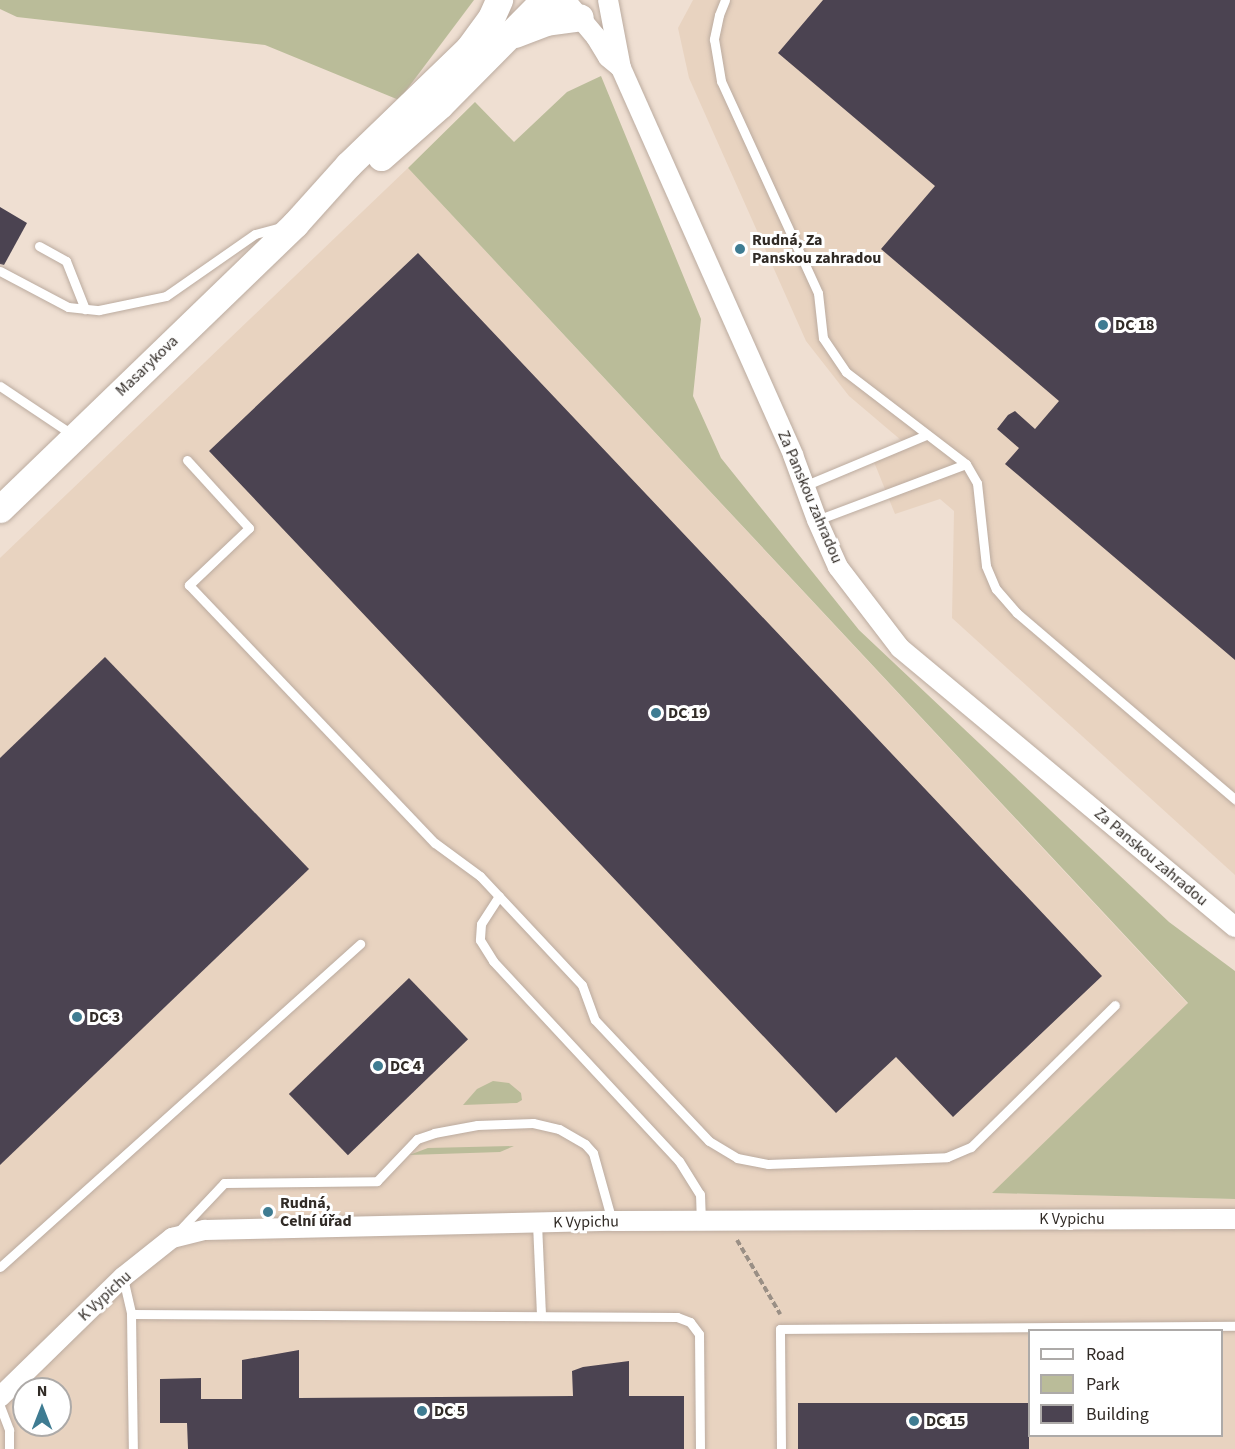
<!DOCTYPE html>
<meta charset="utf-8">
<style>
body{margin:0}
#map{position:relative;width:1235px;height:1449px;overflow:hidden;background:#efdfd2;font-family:"Source Sans 3",sans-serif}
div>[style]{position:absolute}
.built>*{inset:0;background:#e8d3c0}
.green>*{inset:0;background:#babc99}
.building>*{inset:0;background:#4b4351;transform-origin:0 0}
.path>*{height:4px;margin-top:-2px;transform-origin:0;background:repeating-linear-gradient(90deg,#9a8f85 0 6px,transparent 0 9px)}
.roads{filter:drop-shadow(0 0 2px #bbab9f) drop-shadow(0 0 2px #bbab9f)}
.lane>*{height:9px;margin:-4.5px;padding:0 4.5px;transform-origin:4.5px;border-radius:4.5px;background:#fff}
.street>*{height:20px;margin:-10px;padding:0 10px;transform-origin:10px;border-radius:10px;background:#fff}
.secondary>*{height:27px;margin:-13.5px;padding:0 13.5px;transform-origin:13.5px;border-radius:13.5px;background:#fff}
.dots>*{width:16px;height:16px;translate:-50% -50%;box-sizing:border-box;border:3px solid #fff;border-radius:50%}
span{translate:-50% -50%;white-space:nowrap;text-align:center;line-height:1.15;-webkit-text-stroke:6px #fff;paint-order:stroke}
.poi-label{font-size:16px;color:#312b26;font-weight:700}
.left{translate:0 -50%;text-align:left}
.street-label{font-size:16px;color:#312b26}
.legend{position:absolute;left:1028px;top:1329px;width:195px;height:108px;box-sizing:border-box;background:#fff;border:2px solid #adaaa8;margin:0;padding:8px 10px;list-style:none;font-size:18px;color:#312b26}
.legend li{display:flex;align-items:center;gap:12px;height:30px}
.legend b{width:30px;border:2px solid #adaaa8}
.north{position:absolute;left:12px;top:1377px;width:60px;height:60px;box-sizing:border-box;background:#fff;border:2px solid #adaaa8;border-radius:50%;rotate:0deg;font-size:16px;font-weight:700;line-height:24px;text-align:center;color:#312b26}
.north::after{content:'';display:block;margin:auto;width:21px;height:27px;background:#3f7c92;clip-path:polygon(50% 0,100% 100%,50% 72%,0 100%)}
</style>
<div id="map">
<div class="built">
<i style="clip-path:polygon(693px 0,1235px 0,1235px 875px,952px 618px,954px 511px,940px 499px,895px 514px,872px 457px,902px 441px,849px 396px,806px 341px,689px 78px,678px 28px)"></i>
<i style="clip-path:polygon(evenodd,408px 168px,1188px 1004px,993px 1193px,1235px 1199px,1235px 1449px,0 1449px,0 558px,408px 168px,1030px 1330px,1222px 1330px,1222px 1436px,1030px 1436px,1030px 1330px,408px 168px,24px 1389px,60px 1389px,60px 1425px,24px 1425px,24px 1389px)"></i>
</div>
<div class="green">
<i style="clip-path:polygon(0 0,474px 0,399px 100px,265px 45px,17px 17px,0 9px)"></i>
<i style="clip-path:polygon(601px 76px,701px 319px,693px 396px,721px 458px,859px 630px,1169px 922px,1235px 971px,1235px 1199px,992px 1193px,1188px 1003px,408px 168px,475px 102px,514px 142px,567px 92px)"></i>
<i style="clip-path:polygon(493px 1081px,509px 1083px,521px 1093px,522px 1100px,517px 1103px,463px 1105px,477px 1089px)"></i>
<i style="clip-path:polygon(514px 1146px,500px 1152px,409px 1155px,428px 1148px)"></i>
</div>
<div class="building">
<i style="clip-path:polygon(823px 0,1235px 0,1235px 660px,1005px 464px,1019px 448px,997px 429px,1008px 415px,1015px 411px,1035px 429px,1059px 401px,881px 249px,935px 186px,778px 53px)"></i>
<i style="clip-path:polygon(0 207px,27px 223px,4px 265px,0 264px)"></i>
<i style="clip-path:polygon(418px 253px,1102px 976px,953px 1117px,896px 1057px,836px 1113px,209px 451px)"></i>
<i style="clip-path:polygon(105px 657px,309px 869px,0 1165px,0 758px)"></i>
<i style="left:409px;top:978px;width:85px;height:167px;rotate:46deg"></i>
<i style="clip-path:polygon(299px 1350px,299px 1398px,573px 1396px,572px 1371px,583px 1367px,629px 1361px,629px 1396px,684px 1396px,684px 1449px,188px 1449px,187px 1423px,160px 1423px,160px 1379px,201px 1378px,201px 1399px,242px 1399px,242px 1360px)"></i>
<i style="left:1029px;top:1403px;width:46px;height:231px;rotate:90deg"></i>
</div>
<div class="path">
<i style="left:737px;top:1240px;width:86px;rotate:59.8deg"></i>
</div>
<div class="roads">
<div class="lane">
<i style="left:725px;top:0;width:16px;rotate:112deg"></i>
<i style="left:719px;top:15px;width:25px;rotate:102deg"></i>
<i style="left:714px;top:39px;width:43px;rotate:80.5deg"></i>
<i style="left:721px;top:81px;width:233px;rotate:65.4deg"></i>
<i style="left:818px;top:293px;width:45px;rotate:83.7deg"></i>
<i style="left:823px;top:338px;width:41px;rotate:55.9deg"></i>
<i style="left:846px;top:372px;width:151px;rotate:37.5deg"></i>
<i style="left:966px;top:464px;width:22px;rotate:60deg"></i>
<i style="left:977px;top:483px;width:83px;rotate:83.8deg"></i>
<i style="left:986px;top:566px;width:25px;rotate:67deg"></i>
<i style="left:996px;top:589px;width:32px;rotate:49deg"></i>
<i style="left:1017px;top:613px;width:287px;rotate:40.5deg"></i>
<i style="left:39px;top:246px;width:31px;rotate:29deg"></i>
<i style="left:66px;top:261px;width:52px;rotate:68.4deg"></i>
<i style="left:0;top:271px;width:77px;rotate:27.9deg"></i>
<i style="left:68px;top:307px;width:31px;rotate:6deg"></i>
<i style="left:99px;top:310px;width:68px;rotate:-11.8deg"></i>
<i style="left:166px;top:296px;width:108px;rotate:-34.9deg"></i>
<i style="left:255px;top:234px;width:27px;rotate:-15deg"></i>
<i style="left:0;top:386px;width:88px;rotate:33.9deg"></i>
<i style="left:187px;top:460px;width:92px;rotate:47.6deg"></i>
<i style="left:249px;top:528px;width:83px;rotate:136.5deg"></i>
<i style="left:189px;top:585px;width:356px;rotate:46.4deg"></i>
<i style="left:435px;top:843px;width:56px;rotate:36.3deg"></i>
<i style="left:480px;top:876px;width:149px;rotate:46.9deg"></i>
<i style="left:582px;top:985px;width:37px;rotate:70deg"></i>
<i style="left:595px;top:1020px;width:166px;rotate:46.7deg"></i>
<i style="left:709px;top:1141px;width:33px;rotate:31deg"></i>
<i style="left:737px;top:1158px;width:32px;rotate:11deg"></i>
<i style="left:768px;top:1164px;width:179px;rotate:-2.2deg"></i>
<i style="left:947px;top:1157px;width:26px;rotate:-23deg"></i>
<i style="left:971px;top:1147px;width:202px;rotate:-44.6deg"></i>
<i style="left:804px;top:486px;width:132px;rotate:-22.7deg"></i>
<i style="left:817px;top:520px;width:159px;rotate:-20.6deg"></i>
<i style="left:499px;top:896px;width:33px;rotate:123deg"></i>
<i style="left:481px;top:924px;width:16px;rotate:94deg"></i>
<i style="left:480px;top:940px;width:25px;rotate:58deg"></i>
<i style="left:493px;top:961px;width:273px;rotate:47.1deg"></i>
<i style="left:679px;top:1161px;width:39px;rotate:58deg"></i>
<i style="left:700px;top:1194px;width:27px;rotate:88deg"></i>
<i style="left:537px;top:1223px;width:93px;rotate:87.5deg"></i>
<i style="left:176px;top:1234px;width:70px;rotate:-46.7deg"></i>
<i style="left:224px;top:1183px;width:153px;rotate:-0.7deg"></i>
<i style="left:377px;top:1181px;width:58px;rotate:-46.4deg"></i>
<i style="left:417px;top:1139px;width:18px;rotate:-19deg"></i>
<i style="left:434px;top:1133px;width:44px;rotate:-10.5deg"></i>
<i style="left:477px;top:1125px;width:56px;rotate:-2deg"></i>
<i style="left:533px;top:1123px;width:27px;rotate:13deg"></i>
<i style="left:559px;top:1129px;width:30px;rotate:30deg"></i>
<i style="left:585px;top:1144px;width:12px;rotate:48deg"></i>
<i style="left:593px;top:1153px;width:71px;rotate:74.4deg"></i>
<i style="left:0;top:1267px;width:484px;rotate:-41.9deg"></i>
<i style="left:123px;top:1278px;width:37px;rotate:77deg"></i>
<i style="left:131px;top:1314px;width:135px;rotate:89.2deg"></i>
<i style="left:131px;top:1314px;width:546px;rotate:0.31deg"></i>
<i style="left:677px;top:1317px;width:14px;rotate:21deg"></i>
<i style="left:690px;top:1322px;width:15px;rotate:53deg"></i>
<i style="left:699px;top:1334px;width:115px;rotate:89.5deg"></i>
<i style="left:0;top:1406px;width:26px;rotate:69deg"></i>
<i style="left:9px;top:1430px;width:19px;rotate:90deg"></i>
<i style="left:781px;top:1449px;width:120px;rotate:-90.5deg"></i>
<i style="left:780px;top:1329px;width:455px;rotate:-0.4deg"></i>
</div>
<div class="street">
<i style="left:565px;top:0;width:48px;rotate:50deg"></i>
<i style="left:596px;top:37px;width:23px;rotate:59deg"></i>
<i style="left:608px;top:57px;width:17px;rotate:40deg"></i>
<i style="left:608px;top:0;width:69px;rotate:79.2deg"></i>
<i style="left:621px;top:68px;width:424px;rotate:66deg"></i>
<i style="left:793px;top:455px;width:69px;rotate:69.7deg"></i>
<i style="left:817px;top:520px;width:51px;rotate:65.9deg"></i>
<i style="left:838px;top:567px;width:102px;rotate:52.6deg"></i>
<i style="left:900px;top:648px;width:436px;rotate:39.8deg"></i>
<i style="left:0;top:1397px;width:172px;rotate:-44.3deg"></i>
<i style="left:123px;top:1277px;width:63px;rotate:-38.5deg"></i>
<i style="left:172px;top:1238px;width:34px;rotate:-14deg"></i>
<i style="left:205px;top:1230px;width:407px;rotate:-1.3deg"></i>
<i style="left:612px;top:1221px;width:623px;rotate:-0.18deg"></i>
</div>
<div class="secondary">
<i style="left:515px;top:34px;width:33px;rotate:-21deg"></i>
<i style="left:546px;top:22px;width:34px;rotate:-8deg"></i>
<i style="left:381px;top:157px;width:79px;rotate:-41.4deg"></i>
<i style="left:440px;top:105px;width:139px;rotate:-45.3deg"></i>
<i style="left:538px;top:6px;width:11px;rotate:-34deg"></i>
<i style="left:0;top:509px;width:410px;rotate:-44deg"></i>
<i style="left:295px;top:224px;width:79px;rotate:-48.1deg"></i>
<i style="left:348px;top:165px;width:168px;rotate:-44deg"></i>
<i style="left:469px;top:48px;width:37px;rotate:-54deg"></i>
<i style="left:491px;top:18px;width:20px;rotate:-66deg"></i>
</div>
</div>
<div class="dots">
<i style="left:740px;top:249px;background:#3f7c92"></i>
<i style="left:1103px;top:325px;background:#3f7c92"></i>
<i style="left:656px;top:713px;background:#3f7c92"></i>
<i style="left:77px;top:1017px;background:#3f7c92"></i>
<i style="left:378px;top:1066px;background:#3f7c92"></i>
<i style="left:268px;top:1212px;background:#3f7c92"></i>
<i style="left:422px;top:1411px;background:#3f7c92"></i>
<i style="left:914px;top:1421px;background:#3f7c92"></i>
</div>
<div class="poi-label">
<span class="left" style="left:752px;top:249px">Rudná, Za<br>Panskou zahradou</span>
<span class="left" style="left:1115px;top:325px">DC 18</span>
<span class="left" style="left:668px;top:713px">DC 19</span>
<span class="left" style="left:89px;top:1017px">DC 3</span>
<span class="left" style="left:390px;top:1066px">DC 4</span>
<span class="left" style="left:280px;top:1212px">Rudná,<br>Celní úřad</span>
<span class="left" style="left:434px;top:1411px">DC 5</span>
<span class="left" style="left:926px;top:1421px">DC 15</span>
</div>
<div class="street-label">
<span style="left:147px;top:366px;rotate:-44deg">Masarykova</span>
<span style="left:810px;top:497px;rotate:67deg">Za Panskou zahradou</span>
<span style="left:1151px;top:857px;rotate:40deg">Za Panskou zahradou</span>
<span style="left:1072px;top:1219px">K Vypichu</span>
<span style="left:586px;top:1222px;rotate:-1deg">K Vypichu</span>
<span style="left:105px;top:1296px;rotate:-43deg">K Vypichu</span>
</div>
<ul class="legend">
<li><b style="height:8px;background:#fff"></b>Road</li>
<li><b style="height:16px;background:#babc99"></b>Park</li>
<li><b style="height:16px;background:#4b4351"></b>Building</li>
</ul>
<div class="north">N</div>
</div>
